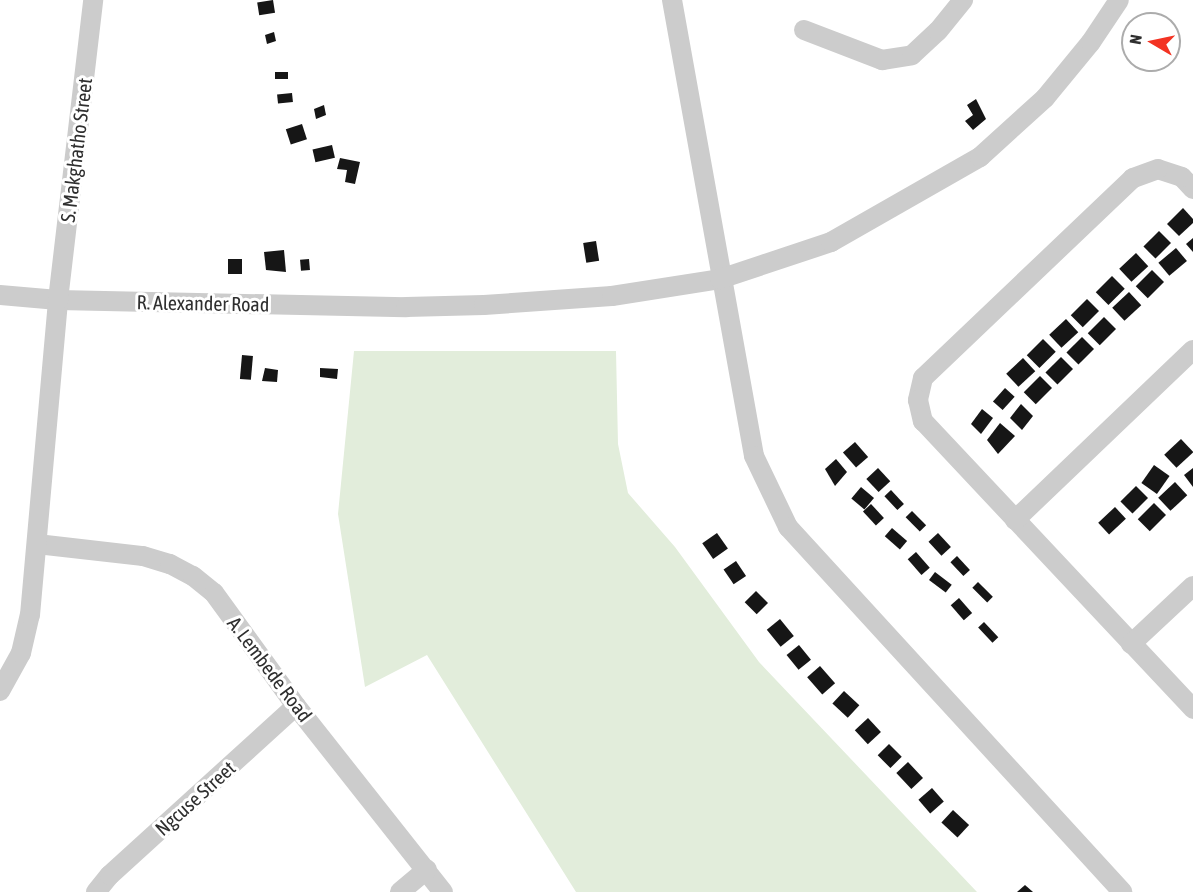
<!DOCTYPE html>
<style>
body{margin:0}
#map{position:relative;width:1193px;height:892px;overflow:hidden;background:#fff;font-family:"Asap Condensed",sans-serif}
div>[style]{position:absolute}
.green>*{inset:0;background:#e2eddb}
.building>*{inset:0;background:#161616;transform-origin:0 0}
.minor>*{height:20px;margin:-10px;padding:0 10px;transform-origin:10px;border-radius:10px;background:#ccc}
span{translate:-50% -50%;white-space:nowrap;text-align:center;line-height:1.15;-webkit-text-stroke:6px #fff;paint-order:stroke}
.street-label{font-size:20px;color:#2f2f2f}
.north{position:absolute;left:1121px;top:12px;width:60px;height:60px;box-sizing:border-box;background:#fff;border:2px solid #acacac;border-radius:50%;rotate:279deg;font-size:16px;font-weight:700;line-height:24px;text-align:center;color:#2f2f2f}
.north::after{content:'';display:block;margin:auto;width:21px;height:27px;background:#f33323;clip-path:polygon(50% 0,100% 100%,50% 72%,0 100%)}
</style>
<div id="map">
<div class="green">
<i style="clip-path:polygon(354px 351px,616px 351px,618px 444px,628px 493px,675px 547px,759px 662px,977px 892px,576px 892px,427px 655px,365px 687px,338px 514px)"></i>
</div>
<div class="building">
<i style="left:273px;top:0;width:13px;height:16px;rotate:81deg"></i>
<i style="clip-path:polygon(274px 32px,276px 41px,267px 44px,265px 35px)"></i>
<i style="left:275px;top:72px;width:13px;height:7px"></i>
<i style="left:292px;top:93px;width:9px;height:15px;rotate:84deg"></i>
<i style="clip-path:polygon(976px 99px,986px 119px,973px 130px,965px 121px,973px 115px,967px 105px)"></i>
<i style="clip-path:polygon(324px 105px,326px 115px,316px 119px,314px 109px)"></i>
<i style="left:302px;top:124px;width:16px;height:17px;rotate:72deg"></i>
<i style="left:332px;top:145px;width:13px;height:20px;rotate:77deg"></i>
<i style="clip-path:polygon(340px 158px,360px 162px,355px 184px,345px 182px,347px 170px,337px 169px)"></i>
<i style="clip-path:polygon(1183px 208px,1193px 219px,1193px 223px,1179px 236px,1167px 224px)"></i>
<i style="left:1159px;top:231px;width:17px;height:22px;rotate:45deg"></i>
<i style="clip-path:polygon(1193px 238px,1193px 252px,1186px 244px)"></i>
<i style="left:596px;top:241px;width:20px;height:13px;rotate:81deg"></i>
<i style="left:1176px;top:248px;width:17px;height:23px;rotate:50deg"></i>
<i style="clip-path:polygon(284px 250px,286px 272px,266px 270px,264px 252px)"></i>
<i style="left:1136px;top:253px;width:18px;height:23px;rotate:47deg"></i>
<i style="left:228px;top:259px;width:14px;height:15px"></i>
<i style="left:309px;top:259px;width:11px;height:9px;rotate:85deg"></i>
<i style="left:1152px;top:270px;width:17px;height:23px;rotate:45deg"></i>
<i style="left:1112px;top:276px;width:18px;height:23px;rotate:45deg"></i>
<i style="left:1129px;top:292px;width:18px;height:23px;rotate:47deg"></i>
<i style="left:1087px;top:299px;width:17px;height:23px;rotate:45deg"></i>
<i style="left:1104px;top:317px;width:17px;height:23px;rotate:45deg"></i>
<i style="left:1066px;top:319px;width:18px;height:23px;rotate:47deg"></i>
<i style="left:1082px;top:337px;width:17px;height:22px;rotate:45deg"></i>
<i style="left:1043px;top:339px;width:18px;height:23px;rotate:45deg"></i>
<i style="left:242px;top:355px;width:11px;height:24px;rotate:5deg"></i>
<i style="left:1061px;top:357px;width:17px;height:22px;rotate:45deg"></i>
<i style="left:1023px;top:358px;width:18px;height:23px;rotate:47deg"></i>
<i style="clip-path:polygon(265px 368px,278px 370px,277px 382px,262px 381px)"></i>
<i style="clip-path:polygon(320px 368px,338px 369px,337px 379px,320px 377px)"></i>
<i style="left:1040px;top:376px;width:17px;height:23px;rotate:45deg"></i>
<i style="left:1005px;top:388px;width:13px;height:18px;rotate:42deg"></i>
<i style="clip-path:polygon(1021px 404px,1033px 416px,1022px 430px,1010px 418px)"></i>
<i style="clip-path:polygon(982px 409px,993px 418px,981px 434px,971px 424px)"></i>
<i style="clip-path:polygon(1000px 423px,1015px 436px,998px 454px,987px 440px)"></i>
<i style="left:1181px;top:439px;width:18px;height:23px;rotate:47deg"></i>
<i style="left:855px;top:442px;width:20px;height:16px;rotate:49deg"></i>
<i style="clip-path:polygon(836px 459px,847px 472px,835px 486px,825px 469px)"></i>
<i style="left:1154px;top:465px;width:19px;height:22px;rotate:35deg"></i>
<i style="left:878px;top:468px;width:18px;height:16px;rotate:47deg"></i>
<i style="clip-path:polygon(1193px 468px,1193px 487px,1184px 475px)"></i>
<i style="left:1175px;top:482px;width:18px;height:23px;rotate:47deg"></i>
<i style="left:1136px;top:486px;width:17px;height:22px;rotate:45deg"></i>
<i style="left:861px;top:487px;width:17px;height:15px;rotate:40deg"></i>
<i style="left:891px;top:490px;width:19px;height:9px;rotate:47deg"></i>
<i style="left:1154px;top:503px;width:17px;height:23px;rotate:45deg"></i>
<i style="left:871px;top:504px;width:19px;height:11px;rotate:47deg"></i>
<i style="left:1115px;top:507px;width:16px;height:23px;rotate:47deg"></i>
<i style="left:912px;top:511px;width:20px;height:9px;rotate:45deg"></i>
<i style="left:892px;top:528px;width:20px;height:11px;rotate:41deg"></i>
<i style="left:717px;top:533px;width:19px;height:18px;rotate:55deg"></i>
<i style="left:938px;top:533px;width:19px;height:13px;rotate:47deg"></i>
<i style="left:916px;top:552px;width:21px;height:11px;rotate:49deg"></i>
<i style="left:957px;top:556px;width:19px;height:9px;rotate:47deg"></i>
<i style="left:736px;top:561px;width:18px;height:15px;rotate:56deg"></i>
<i style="left:935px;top:572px;width:21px;height:10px;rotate:37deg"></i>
<i style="left:978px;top:582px;width:21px;height:8px;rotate:45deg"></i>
<i style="left:756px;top:591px;width:17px;height:16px;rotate:45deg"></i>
<i style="left:959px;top:598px;width:20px;height:11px;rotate:49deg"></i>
<i style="left:780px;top:619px;width:22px;height:17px;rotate:51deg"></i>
<i style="left:984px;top:622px;width:21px;height:8px;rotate:47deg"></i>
<i style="left:799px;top:645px;width:19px;height:16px;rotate:51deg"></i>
<i style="left:820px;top:666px;width:23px;height:17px;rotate:49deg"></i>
<i style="left:844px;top:691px;width:21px;height:17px;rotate:43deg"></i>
<i style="left:868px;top:718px;width:19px;height:18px;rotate:47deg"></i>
<i style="left:889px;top:744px;width:18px;height:16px;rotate:45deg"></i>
<i style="left:908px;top:762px;width:22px;height:16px;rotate:47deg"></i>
<i style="left:932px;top:788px;width:18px;height:18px;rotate:49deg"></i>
<i style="left:953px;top:810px;width:22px;height:17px;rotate:43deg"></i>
<i style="clip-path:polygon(1025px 885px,1033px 892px,1017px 892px)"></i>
</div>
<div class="minor">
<i style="left:672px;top:0;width:463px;rotate:79.8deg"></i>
<i style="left:754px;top:456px;width:79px;rotate:64.4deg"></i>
<i style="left:788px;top:527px;width:495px;rotate:47.5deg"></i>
<i style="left:804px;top:30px;width:84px;rotate:21deg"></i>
<i style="left:882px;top:60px;width:30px;rotate:-9deg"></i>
<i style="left:912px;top:55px;width:35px;rotate:-43deg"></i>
<i style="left:938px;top:31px;width:40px;rotate:-51deg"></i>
<i style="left:1193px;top:189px;width:16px;rotate:-133deg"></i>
<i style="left:1182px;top:177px;width:25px;rotate:-162deg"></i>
<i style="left:1158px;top:169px;width:27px;rotate:160deg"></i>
<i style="left:1133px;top:178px;width:290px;rotate:136.4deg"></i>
<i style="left:923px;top:378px;width:23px;rotate:103deg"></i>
<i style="left:918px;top:400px;width:22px;rotate:77deg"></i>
<i style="left:923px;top:421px;width:395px;rotate:46.8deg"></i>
<i style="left:0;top:295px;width:58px;rotate:4.9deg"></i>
<i style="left:58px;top:300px;width:348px;rotate:1.2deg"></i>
<i style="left:406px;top:307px;width:78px;rotate:-1.5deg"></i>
<i style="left:484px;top:305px;width:128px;rotate:-4deg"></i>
<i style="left:612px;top:296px;width:109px;rotate:-8.9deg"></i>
<i style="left:720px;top:279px;width:117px;rotate:-18.4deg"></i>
<i style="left:831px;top:242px;width:172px;rotate:-29.7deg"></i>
<i style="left:980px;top:157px;width:88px;rotate:-42.2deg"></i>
<i style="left:1045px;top:98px;width:72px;rotate:-50.6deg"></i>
<i style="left:1091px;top:42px;width:50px;rotate:-56.3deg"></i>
<i style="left:1015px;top:520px;width:246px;rotate:-43.7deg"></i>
<i style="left:37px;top:544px;width:107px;rotate:6.5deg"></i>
<i style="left:143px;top:556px;width:28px;rotate:17deg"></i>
<i style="left:170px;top:564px;width:26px;rotate:28deg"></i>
<i style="left:193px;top:576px;width:27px;rotate:39deg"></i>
<i style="left:214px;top:593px;width:140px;rotate:54deg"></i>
<i style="left:296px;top:706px;width:237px;rotate:51.7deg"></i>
<i style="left:1131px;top:644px;width:85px;rotate:-43.1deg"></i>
<i style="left:0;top:691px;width:43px;rotate:-61.1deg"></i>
<i style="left:21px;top:653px;width:39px;rotate:-77deg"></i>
<i style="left:30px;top:615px;width:316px;rotate:-84.9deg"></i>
<i style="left:58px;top:300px;width:302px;rotate:-83.3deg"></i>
<i style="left:96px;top:892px;width:22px;rotate:-51deg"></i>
<i style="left:110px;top:875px;width:251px;rotate:-42.3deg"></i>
<i style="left:400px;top:892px;width:35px;rotate:-40deg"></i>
</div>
<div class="street-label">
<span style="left:76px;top:150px;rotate:-83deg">S. Makghatho Street</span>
<span style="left:203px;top:303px;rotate:1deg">R. Alexander Road</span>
<span style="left:270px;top:669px;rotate:53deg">A. Lembede Road</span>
<span style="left:195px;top:798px;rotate:-42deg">Ngcuse Street</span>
</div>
<div class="north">N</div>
</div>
